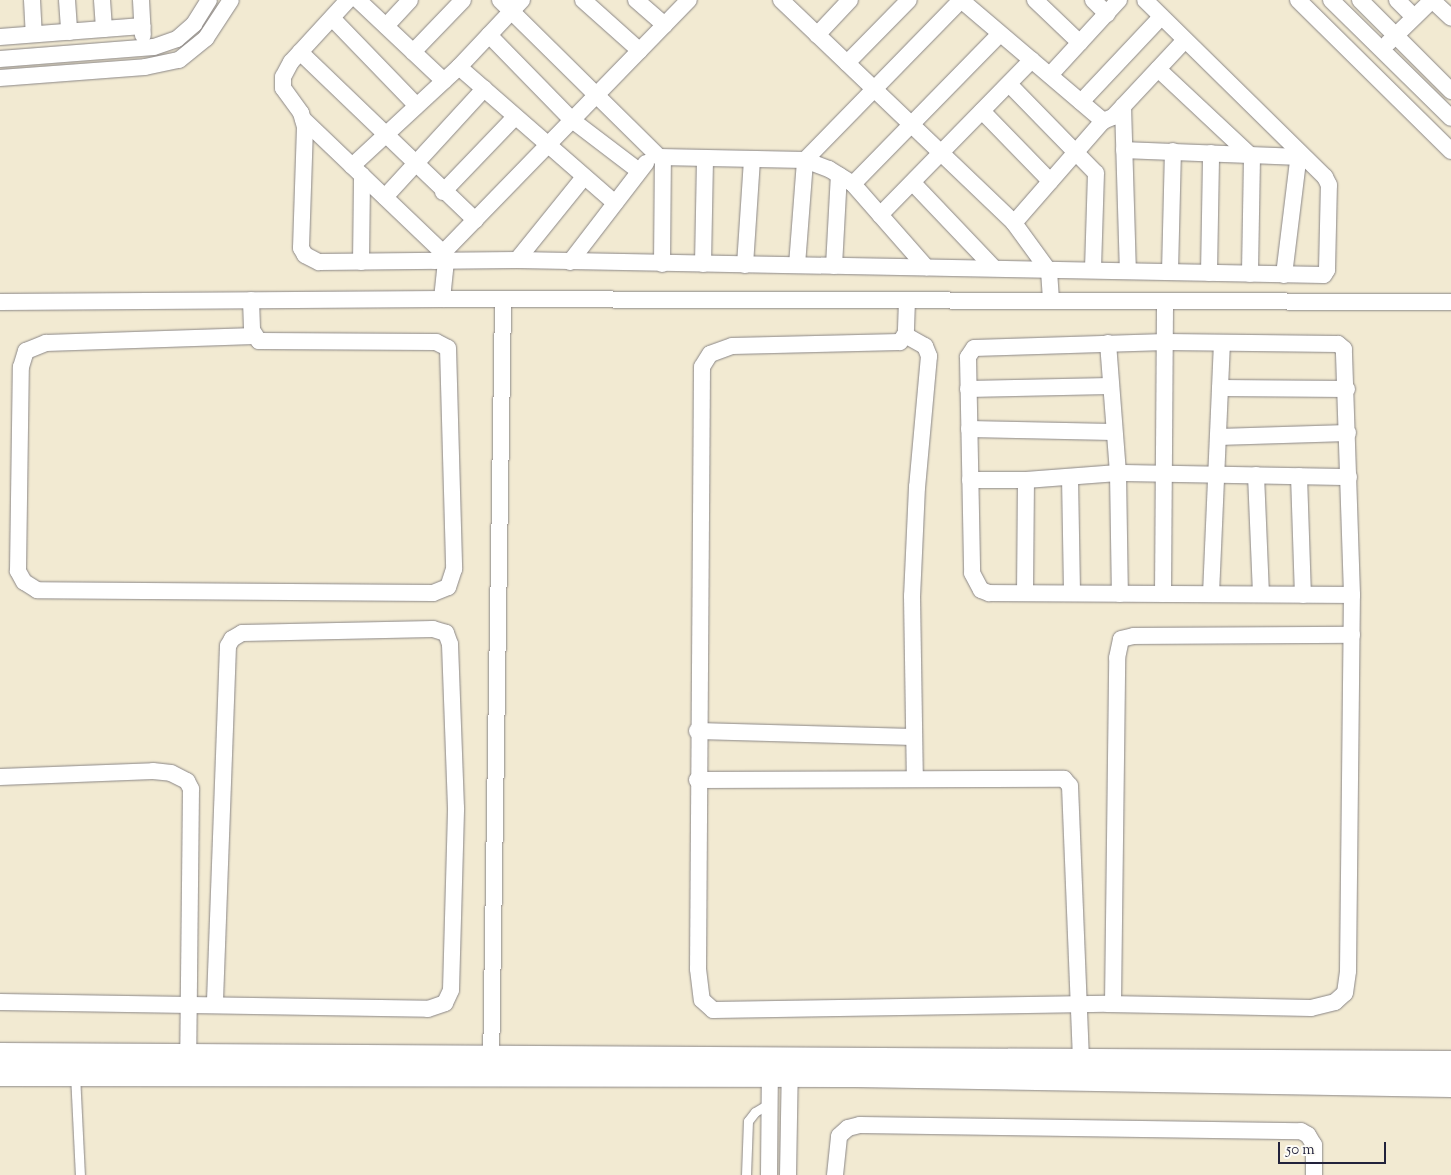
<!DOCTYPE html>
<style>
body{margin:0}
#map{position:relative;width:1451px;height:1175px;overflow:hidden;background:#f2ead2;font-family:"Sorts Mill Goudy",serif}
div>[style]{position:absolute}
.roads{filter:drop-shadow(0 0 1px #8a8686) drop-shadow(0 0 1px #8a8686)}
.lane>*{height:9px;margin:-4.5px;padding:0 4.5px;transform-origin:4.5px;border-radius:4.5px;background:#fff}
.street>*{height:16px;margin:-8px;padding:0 8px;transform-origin:8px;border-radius:8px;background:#fff}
.secondary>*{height:24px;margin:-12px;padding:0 12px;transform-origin:12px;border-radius:12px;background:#fff}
span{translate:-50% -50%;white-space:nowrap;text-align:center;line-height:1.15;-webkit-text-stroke:5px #fdfcf7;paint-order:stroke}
.scale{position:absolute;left:1278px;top:1142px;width:108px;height:22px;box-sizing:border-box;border:2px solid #22223b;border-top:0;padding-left:6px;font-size:15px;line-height:18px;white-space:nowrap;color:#22223b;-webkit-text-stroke:4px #fdfcf7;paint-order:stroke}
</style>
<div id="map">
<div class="roads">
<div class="lane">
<i style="left:75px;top:1074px;width:101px;rotate:87.2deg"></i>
<i style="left:746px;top:1175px;width:54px;rotate:-87.9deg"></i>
<i style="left:748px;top:1121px;width:11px;rotate:-52deg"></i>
<i style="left:755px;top:1112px;width:17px;rotate:-31deg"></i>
</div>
<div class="street">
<i style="left:32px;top:0;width:34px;rotate:87deg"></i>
<i style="left:67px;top:0;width:32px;rotate:86deg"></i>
<i style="left:102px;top:0;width:29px;rotate:86deg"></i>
<i style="left:141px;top:0;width:35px;rotate:87deg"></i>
<i style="left:348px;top:0;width:84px;rotate:132.6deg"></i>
<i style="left:291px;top:62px;width:17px;rotate:118deg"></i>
<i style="left:283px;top:77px;width:11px;rotate:90deg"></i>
<i style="left:283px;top:88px;width:31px;rotate:54deg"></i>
<i style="left:301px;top:113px;width:15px;rotate:74deg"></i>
<i style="left:305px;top:127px;width:121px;rotate:91.9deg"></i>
<i style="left:301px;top:248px;width:8px;rotate:60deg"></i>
<i style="left:305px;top:255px;width:16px;rotate:27deg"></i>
<i style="left:319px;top:262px;width:198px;rotate:-0.6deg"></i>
<i style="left:517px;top:260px;width:807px;rotate:1.06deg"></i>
<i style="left:1324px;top:275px;width:6px;rotate:-59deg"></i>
<i style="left:1327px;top:270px;width:85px;rotate:-88.7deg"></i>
<i style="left:1329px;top:185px;width:9px;rotate:-117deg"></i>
<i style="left:1325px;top:177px;width:252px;rotate:-135.5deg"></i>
<i style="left:358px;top:0;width:118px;rotate:43.3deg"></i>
<i style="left:500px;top:0;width:223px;rotate:44.6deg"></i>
<i style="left:659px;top:157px;width:146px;rotate:1.2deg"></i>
<i style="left:805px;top:160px;width:26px;rotate:21deg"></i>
<i style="left:829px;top:169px;width:28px;rotate:32deg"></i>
<i style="left:853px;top:184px;width:111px;rotate:48.7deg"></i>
<i style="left:583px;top:0;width:76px;rotate:41.8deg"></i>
<i style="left:636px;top:0;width:38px;rotate:41deg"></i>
<i style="left:781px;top:0;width:323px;rotate:43.7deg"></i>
<i style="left:1014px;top:223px;width:59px;rotate:53.9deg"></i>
<i style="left:1049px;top:271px;width:30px;rotate:86deg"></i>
<i style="left:961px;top:0;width:187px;rotate:40.4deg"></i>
<i style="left:1103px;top:121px;width:11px;rotate:-22deg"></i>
<i style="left:1113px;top:117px;width:104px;rotate:-46.9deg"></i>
<i style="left:1035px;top:0;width:62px;rotate:43.7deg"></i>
<i style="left:1093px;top:0;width:20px;rotate:45deg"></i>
<i style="left:1298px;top:0;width:215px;rotate:44.6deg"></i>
<i style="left:1331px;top:0;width:168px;rotate:44.5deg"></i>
<i style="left:1360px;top:0;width:129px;rotate:45deg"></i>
<i style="left:1397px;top:0;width:24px;rotate:45deg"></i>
<i style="left:1432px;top:0;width:26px;rotate:43deg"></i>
<i style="left:332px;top:18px;width:121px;rotate:46deg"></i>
<i style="left:386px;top:26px;width:35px;rotate:-47deg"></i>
<i style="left:489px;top:35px;width:119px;rotate:45.7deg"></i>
<i style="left:572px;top:120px;width:84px;rotate:37.3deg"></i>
<i style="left:817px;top:35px;width:48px;rotate:-46.7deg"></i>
<i style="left:0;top:37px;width:143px;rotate:-4.4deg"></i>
<i style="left:1388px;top:43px;width:62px;rotate:-44.3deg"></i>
<i style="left:300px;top:52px;width:243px;rotate:43.8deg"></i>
<i style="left:413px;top:52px;width:72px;rotate:-46.1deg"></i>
<i style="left:0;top:59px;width:154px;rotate:-4.5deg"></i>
<i style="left:154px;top:47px;width:24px;rotate:-19deg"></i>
<i style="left:177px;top:39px;width:23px;rotate:-41deg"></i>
<i style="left:194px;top:24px;width:28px;rotate:-58deg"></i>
<i style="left:847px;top:63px;width:88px;rotate:-45.5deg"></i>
<i style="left:459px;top:67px;width:207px;rotate:41.1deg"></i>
<i style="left:1158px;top:69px;width:129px;rotate:43.1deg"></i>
<i style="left:1252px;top:157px;width:117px;rotate:91deg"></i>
<i style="left:1050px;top:75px;width:102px;rotate:-47.4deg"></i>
<i style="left:0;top:78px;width:145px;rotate:-4.3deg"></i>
<i style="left:145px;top:67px;width:35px;rotate:-12deg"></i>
<i style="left:179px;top:60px;width:35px;rotate:-39deg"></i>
<i style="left:206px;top:38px;width:45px;rotate:-56.7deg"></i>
<i style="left:1009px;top:84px;width:124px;rotate:45.7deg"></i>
<i style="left:1096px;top:173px;width:97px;rotate:91.8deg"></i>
<i style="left:1081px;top:102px;width:117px;rotate:-46.7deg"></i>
<i style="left:1123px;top:106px;width:165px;rotate:88.3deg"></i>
<i style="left:982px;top:111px;width:98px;rotate:45.8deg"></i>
<i style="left:303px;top:119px;width:194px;rotate:43.7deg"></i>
<i style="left:1124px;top:150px;width:175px;rotate:2.3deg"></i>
<i style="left:352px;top:166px;width:146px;rotate:-42.8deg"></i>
<i style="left:459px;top:67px;width:92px;rotate:-46.8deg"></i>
<i style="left:913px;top:183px;width:117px;rotate:46.4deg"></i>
<i style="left:853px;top:184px;width:210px;rotate:-45.6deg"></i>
<i style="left:443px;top:192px;width:104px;rotate:-46.2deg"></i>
<i style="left:385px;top:197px;width:147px;rotate:-47.5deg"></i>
<i style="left:880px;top:215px;width:217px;rotate:-45.6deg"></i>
<i style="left:1014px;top:223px;width:135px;rotate:-48.9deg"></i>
<i style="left:517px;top:260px;width:107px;rotate:-51.1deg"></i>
<i style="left:435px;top:261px;width:364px;rotate:-45.8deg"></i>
<i style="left:361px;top:262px;width:87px;rotate:-89.3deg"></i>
<i style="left:570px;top:262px;width:125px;rotate:-52.5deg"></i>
<i style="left:662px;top:264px;width:106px;rotate:-89.5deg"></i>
<i style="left:703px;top:264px;width:104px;rotate:-88.9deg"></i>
<i style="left:745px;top:265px;width:105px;rotate:-86.2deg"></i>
<i style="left:797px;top:265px;width:105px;rotate:-85.6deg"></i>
<i style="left:805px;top:160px;width:223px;rotate:-45.7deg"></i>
<i style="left:834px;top:266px;width:91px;rotate:-86.9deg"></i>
<i style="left:1170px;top:272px;width:121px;rotate:-88.6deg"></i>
<i style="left:1209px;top:273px;width:120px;rotate:-89deg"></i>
<i style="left:1284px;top:275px;width:124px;rotate:-83deg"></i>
<i style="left:442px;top:299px;width:38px;rotate:-84deg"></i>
<i style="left:251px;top:300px;width:30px;rotate:88deg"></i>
<i style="left:252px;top:330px;width:13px;rotate:58deg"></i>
<i style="left:259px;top:341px;width:177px;rotate:0.3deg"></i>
<i style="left:436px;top:342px;width:13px;rotate:27deg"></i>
<i style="left:448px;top:348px;width:221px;rotate:88.4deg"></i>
<i style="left:454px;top:569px;width:19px;rotate:108deg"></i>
<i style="left:448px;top:587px;width:16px;rotate:158deg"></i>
<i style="left:433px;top:593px;width:396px;rotate:-179.6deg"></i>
<i style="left:37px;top:590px;width:15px;rotate:-148deg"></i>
<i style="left:24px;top:582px;width:13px;rotate:-119deg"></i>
<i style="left:18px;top:571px;width:204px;rotate:-89.2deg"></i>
<i style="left:21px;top:367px;width:17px;rotate:-73deg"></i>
<i style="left:26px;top:351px;width:22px;rotate:-22deg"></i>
<i style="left:46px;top:343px;width:208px;rotate:-1.9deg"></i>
<i style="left:907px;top:300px;width:33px;rotate:92deg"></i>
<i style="left:906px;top:333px;width:11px;rotate:124deg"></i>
<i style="left:900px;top:342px;width:168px;rotate:178.6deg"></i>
<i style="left:732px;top:346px;width:23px;rotate:160deg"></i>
<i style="left:710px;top:354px;width:15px;rotate:122deg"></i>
<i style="left:702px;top:367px;width:602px;rotate:90.38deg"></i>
<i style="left:698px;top:969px;width:31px;rotate:83deg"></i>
<i style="left:702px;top:1000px;width:15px;rotate:42deg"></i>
<i style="left:713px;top:1010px;width:394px;rotate:-0.9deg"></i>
<i style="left:1107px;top:1004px;width:204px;rotate:1.1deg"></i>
<i style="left:1311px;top:1008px;width:25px;rotate:-14deg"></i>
<i style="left:1335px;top:1002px;width:13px;rotate:-42deg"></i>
<i style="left:1345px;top:993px;width:22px;rotate:-82deg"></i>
<i style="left:1348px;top:971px;width:376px;rotate:-89.4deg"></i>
<i style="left:1352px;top:595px;width:246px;rotate:-91.9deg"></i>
<i style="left:1344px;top:349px;width:8px;rotate:-140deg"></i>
<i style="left:1338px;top:344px;width:172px;rotate:-179.3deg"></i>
<i style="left:1166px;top:342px;width:192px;rotate:178.2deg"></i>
<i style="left:974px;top:348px;width:11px;rotate:124deg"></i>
<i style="left:968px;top:357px;width:216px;rotate:88.9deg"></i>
<i style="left:972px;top:573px;width:19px;rotate:62deg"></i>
<i style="left:981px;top:590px;width:9px;rotate:21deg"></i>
<i style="left:989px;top:593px;width:363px;rotate:0.3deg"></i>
<i style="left:0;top:302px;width:442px;rotate:-0.4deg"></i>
<i style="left:442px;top:299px;width:1009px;rotate:0.17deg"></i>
<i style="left:905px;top:335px;width:23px;rotate:29deg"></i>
<i style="left:925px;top:346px;width:11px;rotate:68deg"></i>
<i style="left:929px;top:356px;width:132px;rotate:95.2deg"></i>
<i style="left:917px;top:487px;width:109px;rotate:92.6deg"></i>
<i style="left:912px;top:596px;width:183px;rotate:89.1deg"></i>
<i style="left:1108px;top:343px;width:130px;rotate:85.6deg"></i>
<i style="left:1118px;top:473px;width:121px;rotate:89.1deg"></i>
<i style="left:1220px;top:388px;width:127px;rotate:0.5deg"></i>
<i style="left:968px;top:389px;width:142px;rotate:-1.2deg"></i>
<i style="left:969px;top:429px;width:144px;rotate:1.2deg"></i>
<i style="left:1218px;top:437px;width:130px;rotate:-1.8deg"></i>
<i style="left:1256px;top:475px;width:119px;rotate:87.6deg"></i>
<i style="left:1299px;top:476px;width:119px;rotate:88.1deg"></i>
<i style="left:1070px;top:477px;width:116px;rotate:89deg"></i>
<i style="left:970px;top:480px;width:56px"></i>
<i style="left:1026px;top:480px;width:92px;rotate:-4.4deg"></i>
<i style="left:1118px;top:473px;width:231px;rotate:1deg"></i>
<i style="left:1025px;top:593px;width:113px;rotate:-89.5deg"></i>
<i style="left:1163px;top:594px;width:293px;rotate:-89.6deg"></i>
<i style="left:1211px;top:594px;width:250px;rotate:-87.5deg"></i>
<i style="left:697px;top:731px;width:217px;rotate:1.6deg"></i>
<i style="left:0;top:777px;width:153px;rotate:-2.2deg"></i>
<i style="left:153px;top:771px;width:18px;rotate:6deg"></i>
<i style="left:171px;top:773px;width:18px;rotate:27deg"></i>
<i style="left:187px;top:781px;width:9px;rotate:63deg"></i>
<i style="left:191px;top:789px;width:267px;rotate:90.6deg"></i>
<i style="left:697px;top:780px;width:367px;rotate:-0.2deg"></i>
<i style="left:1064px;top:779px;width:9px;rotate:49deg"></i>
<i style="left:1070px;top:786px;width:274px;rotate:87.7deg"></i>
<i style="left:0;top:1002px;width:428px;rotate:0.9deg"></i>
<i style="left:428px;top:1009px;width:18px;rotate:-19deg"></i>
<i style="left:445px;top:1003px;width:14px;rotate:-65deg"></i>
<i style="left:451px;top:990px;width:182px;rotate:-88.4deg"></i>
<i style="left:456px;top:808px;width:164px;rotate:-92.1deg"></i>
<i style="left:450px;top:644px;width:12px;rotate:-110deg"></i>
<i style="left:446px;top:633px;width:14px;rotate:-163deg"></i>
<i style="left:433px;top:629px;width:191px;rotate:178.8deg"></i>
<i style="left:242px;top:633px;width:12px;rotate:149deg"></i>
<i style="left:232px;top:639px;width:8px;rotate:120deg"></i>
<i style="left:228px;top:646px;width:358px;rotate:92.1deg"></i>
<i style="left:1113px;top:1004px;width:346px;rotate:-89.3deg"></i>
<i style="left:1117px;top:658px;width:19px;rotate:-78deg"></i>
<i style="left:1121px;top:639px;width:13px;rotate:-13deg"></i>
<i style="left:1134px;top:636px;width:218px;rotate:-0.3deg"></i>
<i style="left:491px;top:1066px;width:767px;rotate:-89.1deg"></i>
<i style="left:769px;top:1175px;width:110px;rotate:-89.5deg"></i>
<i style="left:788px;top:1175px;width:110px;rotate:-89deg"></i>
<i style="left:835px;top:1175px;width:39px;rotate:-84deg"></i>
<i style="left:839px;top:1136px;width:12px;rotate:-42deg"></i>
<i style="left:848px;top:1128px;width:12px;rotate:-14deg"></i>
<i style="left:860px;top:1125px;width:441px;rotate:0.8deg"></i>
<i style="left:1301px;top:1131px;width:8px;rotate:30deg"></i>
<i style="left:1308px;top:1135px;width:12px;rotate:59deg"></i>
<i style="left:1314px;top:1145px;width:30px;rotate:90deg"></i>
</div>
<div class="secondary">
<i style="left:0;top:1055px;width:1451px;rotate:0.32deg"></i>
<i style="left:0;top:1074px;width:855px;rotate:0.07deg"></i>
<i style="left:855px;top:1075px;width:596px;rotate:0.96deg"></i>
</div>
</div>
<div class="scale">50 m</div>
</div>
